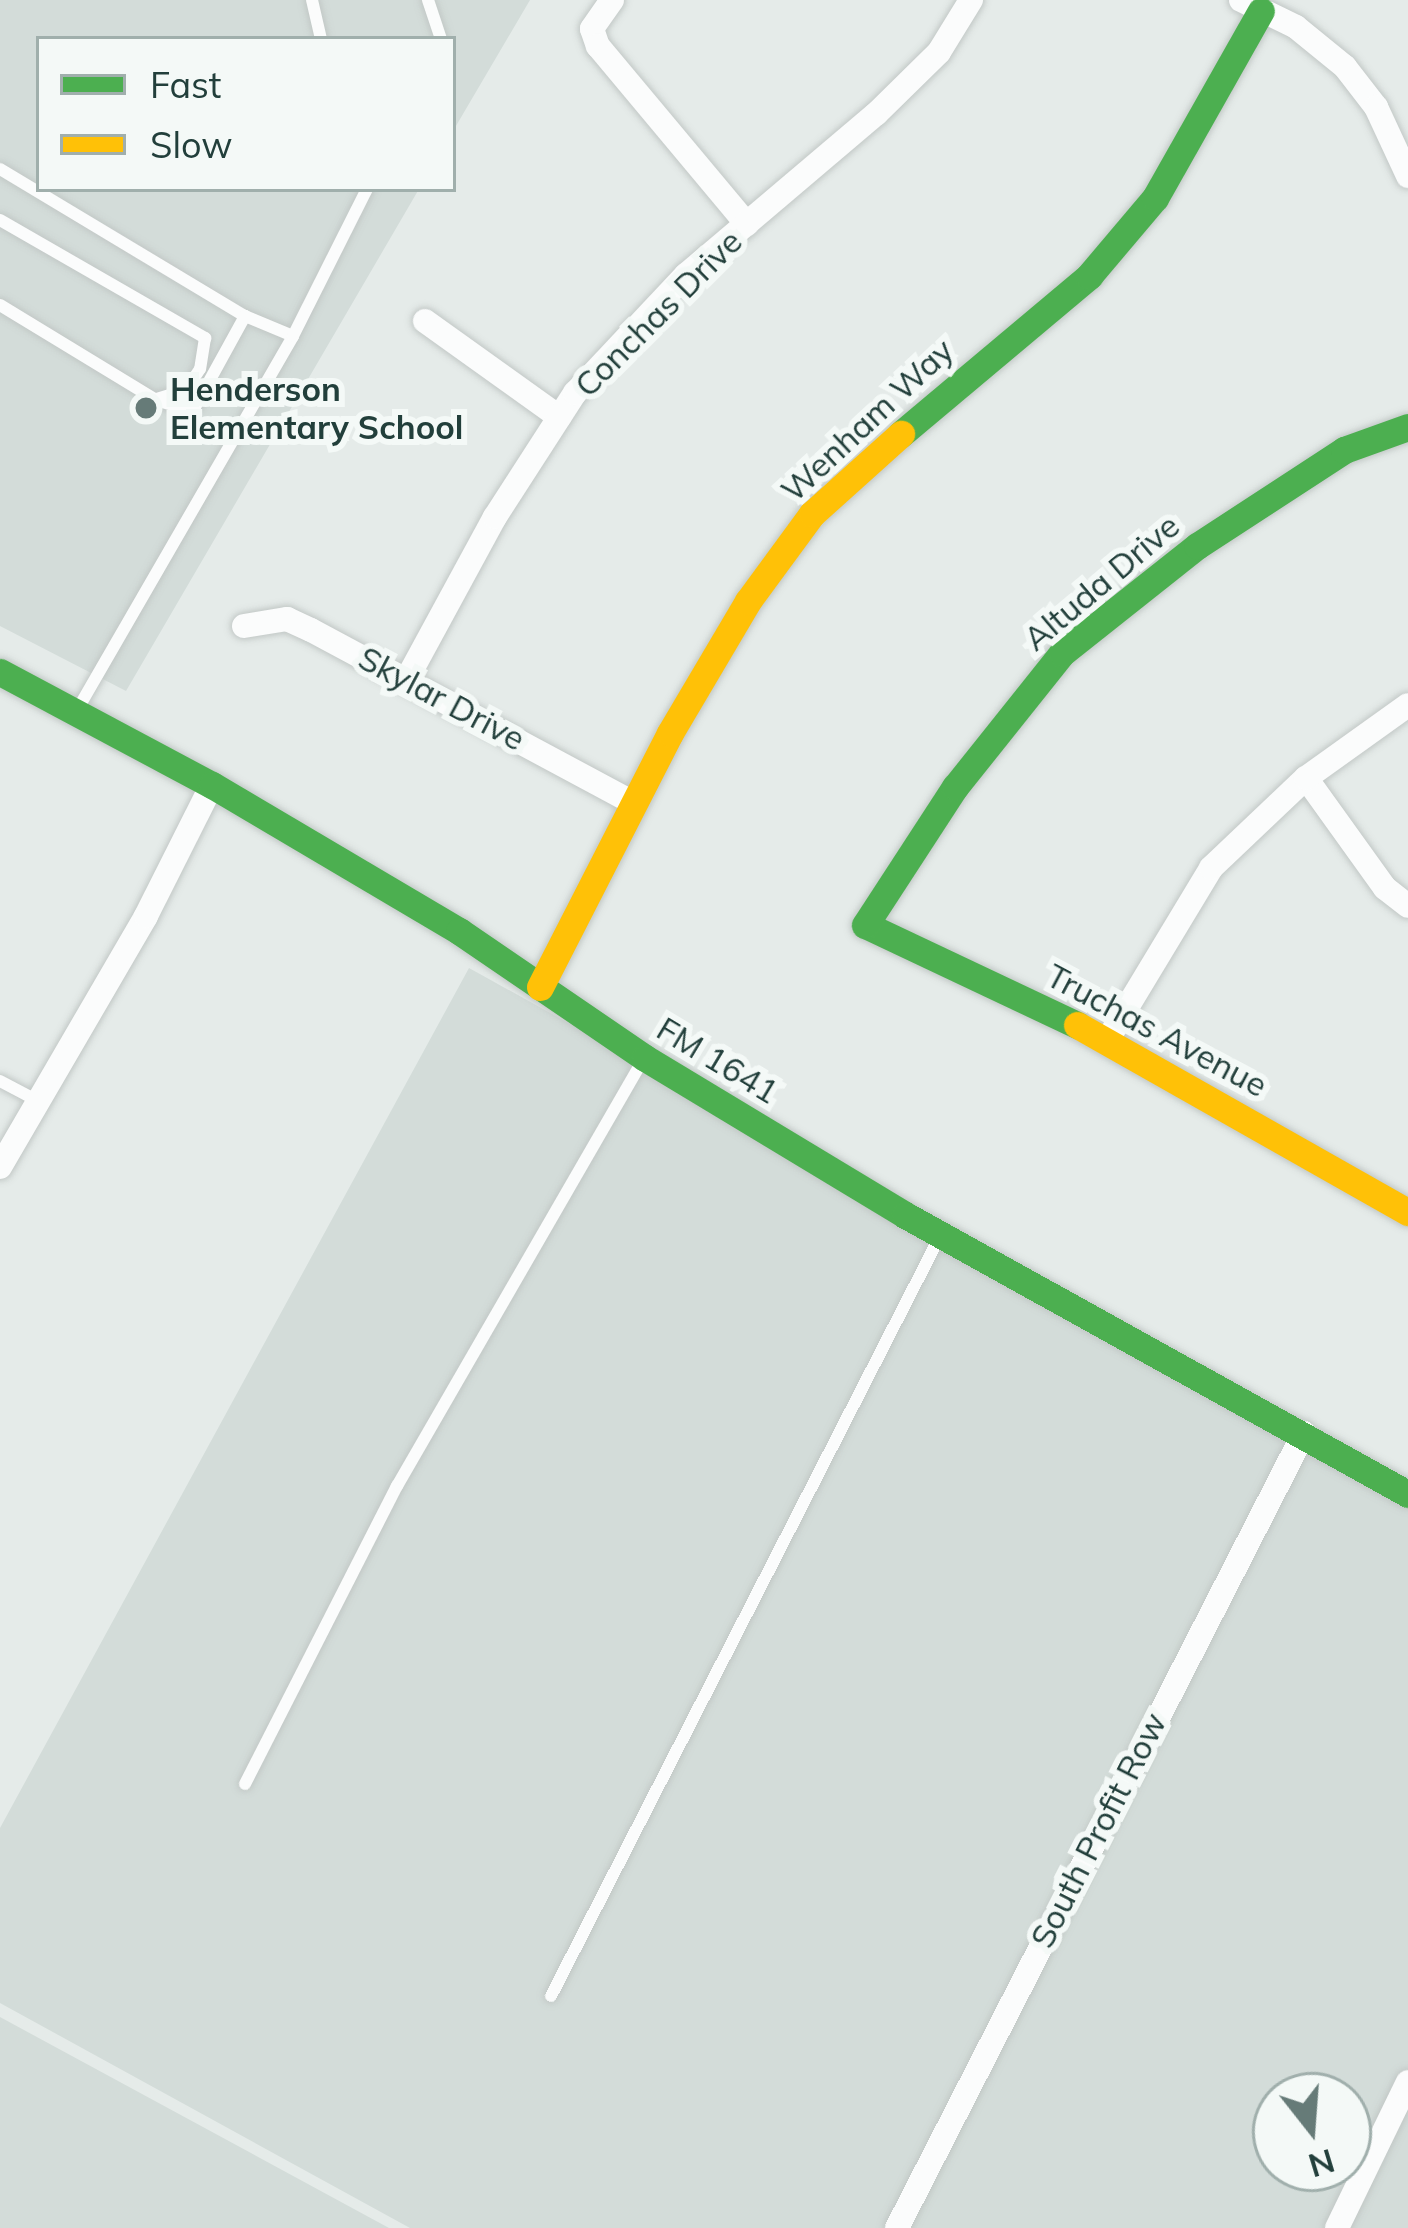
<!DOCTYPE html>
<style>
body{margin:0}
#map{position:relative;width:1408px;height:2228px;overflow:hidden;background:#e5ebe9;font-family:Mulish,sans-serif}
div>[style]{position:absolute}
.built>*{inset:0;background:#d3dcd9}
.roads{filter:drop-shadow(0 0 3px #c2c8c6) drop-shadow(0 0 3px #c2c8c6)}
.lane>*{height:12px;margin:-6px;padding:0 6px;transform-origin:6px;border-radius:6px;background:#fbfcfc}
.street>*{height:24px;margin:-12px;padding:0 12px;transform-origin:12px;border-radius:12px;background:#fbfcfc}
.fast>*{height:27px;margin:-13.5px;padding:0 13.5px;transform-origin:13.5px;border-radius:13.5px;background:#4caf50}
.slow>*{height:27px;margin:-13.5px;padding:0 13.5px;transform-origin:13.5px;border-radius:13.5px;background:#ffc107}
.dots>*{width:33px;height:33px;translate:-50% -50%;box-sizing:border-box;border:6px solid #f4f9f7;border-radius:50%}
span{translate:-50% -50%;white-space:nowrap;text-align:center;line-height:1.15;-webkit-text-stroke:12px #f4f9f7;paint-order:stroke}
.street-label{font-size:33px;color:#223f3b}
.poi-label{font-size:33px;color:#223f3b;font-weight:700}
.left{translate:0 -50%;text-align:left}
.legend{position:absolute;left:36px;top:36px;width:420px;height:156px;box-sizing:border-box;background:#f4f9f7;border:3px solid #a0afac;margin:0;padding:15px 21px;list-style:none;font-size:36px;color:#223f3b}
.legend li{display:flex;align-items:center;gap:24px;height:60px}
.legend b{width:60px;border:3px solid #a0afac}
.north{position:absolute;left:1252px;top:2072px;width:120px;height:120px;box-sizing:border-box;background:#f4f9f7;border:3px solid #a0afac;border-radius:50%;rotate:163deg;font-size:33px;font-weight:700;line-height:48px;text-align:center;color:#223f3b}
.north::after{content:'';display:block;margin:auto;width:42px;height:54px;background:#667b78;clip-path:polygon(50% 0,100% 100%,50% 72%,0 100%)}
</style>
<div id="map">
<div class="built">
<i style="clip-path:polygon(0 0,530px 0,453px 131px,453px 39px,39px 39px,39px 189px,419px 189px,126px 691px,0 626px)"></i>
<i style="clip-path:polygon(evenodd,469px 968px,1408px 1488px,1408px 2228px,410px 2228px,0 2003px,0 1828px,469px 968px,1276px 2096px,1348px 2096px,1348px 2168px,1276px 2168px,1276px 2096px)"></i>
<i style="clip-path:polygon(0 2017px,389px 2228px,0 2228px)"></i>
</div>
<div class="roads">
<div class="lane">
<i style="left:312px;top:0;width:40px;rotate:77deg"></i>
<i style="left:428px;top:0;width:41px;rotate:71.6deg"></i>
<i style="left:0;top:169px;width:286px;rotate:31deg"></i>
<i style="left:245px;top:316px;width:52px;rotate:22.6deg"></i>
<i style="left:0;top:220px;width:237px;rotate:29.9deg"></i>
<i style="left:205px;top:338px;width:31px;rotate:99deg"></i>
<i style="left:200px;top:369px;width:25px;rotate:124deg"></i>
<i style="left:186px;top:390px;width:30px;rotate:163deg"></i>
<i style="left:0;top:305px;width:183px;rotate:31.3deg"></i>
<i style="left:156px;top:400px;width:24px;rotate:17deg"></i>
<i style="left:179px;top:407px;width:16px"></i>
<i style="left:195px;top:407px;width:104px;rotate:-61.2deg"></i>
<i style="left:76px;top:712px;width:434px;rotate:-60deg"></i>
<i style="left:293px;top:336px;width:165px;rotate:-63.3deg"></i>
<i style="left:0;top:1081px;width:43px;rotate:27.8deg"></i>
<i style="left:245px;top:1784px;width:335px;rotate:-63deg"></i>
<i style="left:397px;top:1486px;width:493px;rotate:-60deg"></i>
<i style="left:551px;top:1996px;width:854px;rotate:-62.89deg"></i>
</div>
<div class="street">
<i style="left:612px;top:0;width:35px;rotate:125deg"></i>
<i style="left:592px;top:29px;width:18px;rotate:71deg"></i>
<i style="left:598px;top:46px;width:232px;rotate:50.1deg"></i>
<i style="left:1241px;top:0;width:61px;rotate:26.1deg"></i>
<i style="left:1296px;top:27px;width:63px;rotate:39.2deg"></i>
<i style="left:1345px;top:67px;width:51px;rotate:52.2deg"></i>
<i style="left:1376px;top:107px;width:76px;rotate:65.1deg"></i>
<i style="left:425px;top:321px;width:165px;rotate:35.6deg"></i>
<i style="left:244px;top:626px;width:44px;rotate:-9.2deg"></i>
<i style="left:287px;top:619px;width:26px;rotate:25deg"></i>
<i style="left:311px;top:630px;width:366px;rotate:28.2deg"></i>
<i style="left:408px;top:677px;width:182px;rotate:-61.5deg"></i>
<i style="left:495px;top:517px;width:148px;rotate:-57.2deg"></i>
<i style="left:575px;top:393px;width:162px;rotate:-46.8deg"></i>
<i style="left:686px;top:275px;width:249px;rotate:-40.3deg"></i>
<i style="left:876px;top:114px;width:88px;rotate:-44.5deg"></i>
<i style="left:939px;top:52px;width:61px;rotate:-58.4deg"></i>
<i style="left:1306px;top:778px;width:135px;rotate:54.3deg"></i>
<i style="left:1385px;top:888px;width:29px;rotate:38deg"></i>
<i style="left:1108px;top:1039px;width:200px;rotate:-58.9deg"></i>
<i style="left:1211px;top:868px;width:131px;rotate:-43.5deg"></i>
<i style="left:1306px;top:778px;width:125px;rotate:-35.6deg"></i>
<i style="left:0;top:1167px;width:290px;rotate:-59.8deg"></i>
<i style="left:146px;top:916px;width:147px;rotate:-63.3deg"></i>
<i style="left:897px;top:2228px;width:893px;rotate:-62.89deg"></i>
<i style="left:1337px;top:2228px;width:162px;rotate:-64.1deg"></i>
</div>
<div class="fast">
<i style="left:901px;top:434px;width:246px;rotate:-40deg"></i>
<i style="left:1089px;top:276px;width:102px;rotate:-49.8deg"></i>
<i style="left:1155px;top:198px;width:215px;rotate:-60.5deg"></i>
<i style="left:0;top:672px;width:240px;rotate:28.1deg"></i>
<i style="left:212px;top:785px;width:287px;rotate:30.6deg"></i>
<i style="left:459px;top:931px;width:225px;rotate:34.3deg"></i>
<i style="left:645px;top:1058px;width:304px;rotate:31.1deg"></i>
<i style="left:905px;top:1215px;width:575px;rotate:29.02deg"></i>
<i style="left:1077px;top:1025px;width:234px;rotate:-154.7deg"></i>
<i style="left:865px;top:925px;width:165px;rotate:-56.9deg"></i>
<i style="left:955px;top:787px;width:171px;rotate:-51.4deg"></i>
<i style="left:1062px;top:653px;width:172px;rotate:-38.4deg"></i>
<i style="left:1197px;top:546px;width:176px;rotate:-33.1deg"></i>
<i style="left:1344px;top:450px;width:68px;rotate:-19.8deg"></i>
</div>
<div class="slow">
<i style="left:540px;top:987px;width:285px;rotate:-62.9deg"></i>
<i style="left:670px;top:733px;width:153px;rotate:-59.4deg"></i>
<i style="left:748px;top:601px;width:108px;rotate:-53.7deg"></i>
<i style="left:812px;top:514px;width:120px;rotate:-42deg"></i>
<i style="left:1077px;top:1025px;width:380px;rotate:29.5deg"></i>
</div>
</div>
<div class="dots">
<i style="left:146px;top:408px;background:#667b78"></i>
</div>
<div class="street-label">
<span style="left:658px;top:313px;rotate:-45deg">Conchas Drive</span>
<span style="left:867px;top:420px;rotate:-43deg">Wenham Way</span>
<span style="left:1101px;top:582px;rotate:-40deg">Altuda Drive</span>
<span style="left:442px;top:698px;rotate:28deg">Skylar Drive</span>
<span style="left:1157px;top:1030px;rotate:28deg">Truchas Avenue</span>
<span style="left:718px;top:1060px;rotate:31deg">FM 1641</span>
<span style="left:1098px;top:1830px;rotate:-63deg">South Profit Row</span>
</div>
<div class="poi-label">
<span class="left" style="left:170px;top:408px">Henderson<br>Elementary School</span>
</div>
<ul class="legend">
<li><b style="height:15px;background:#4caf50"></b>Fast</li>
<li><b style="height:15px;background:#ffc107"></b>Slow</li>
</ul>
<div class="north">N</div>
</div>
